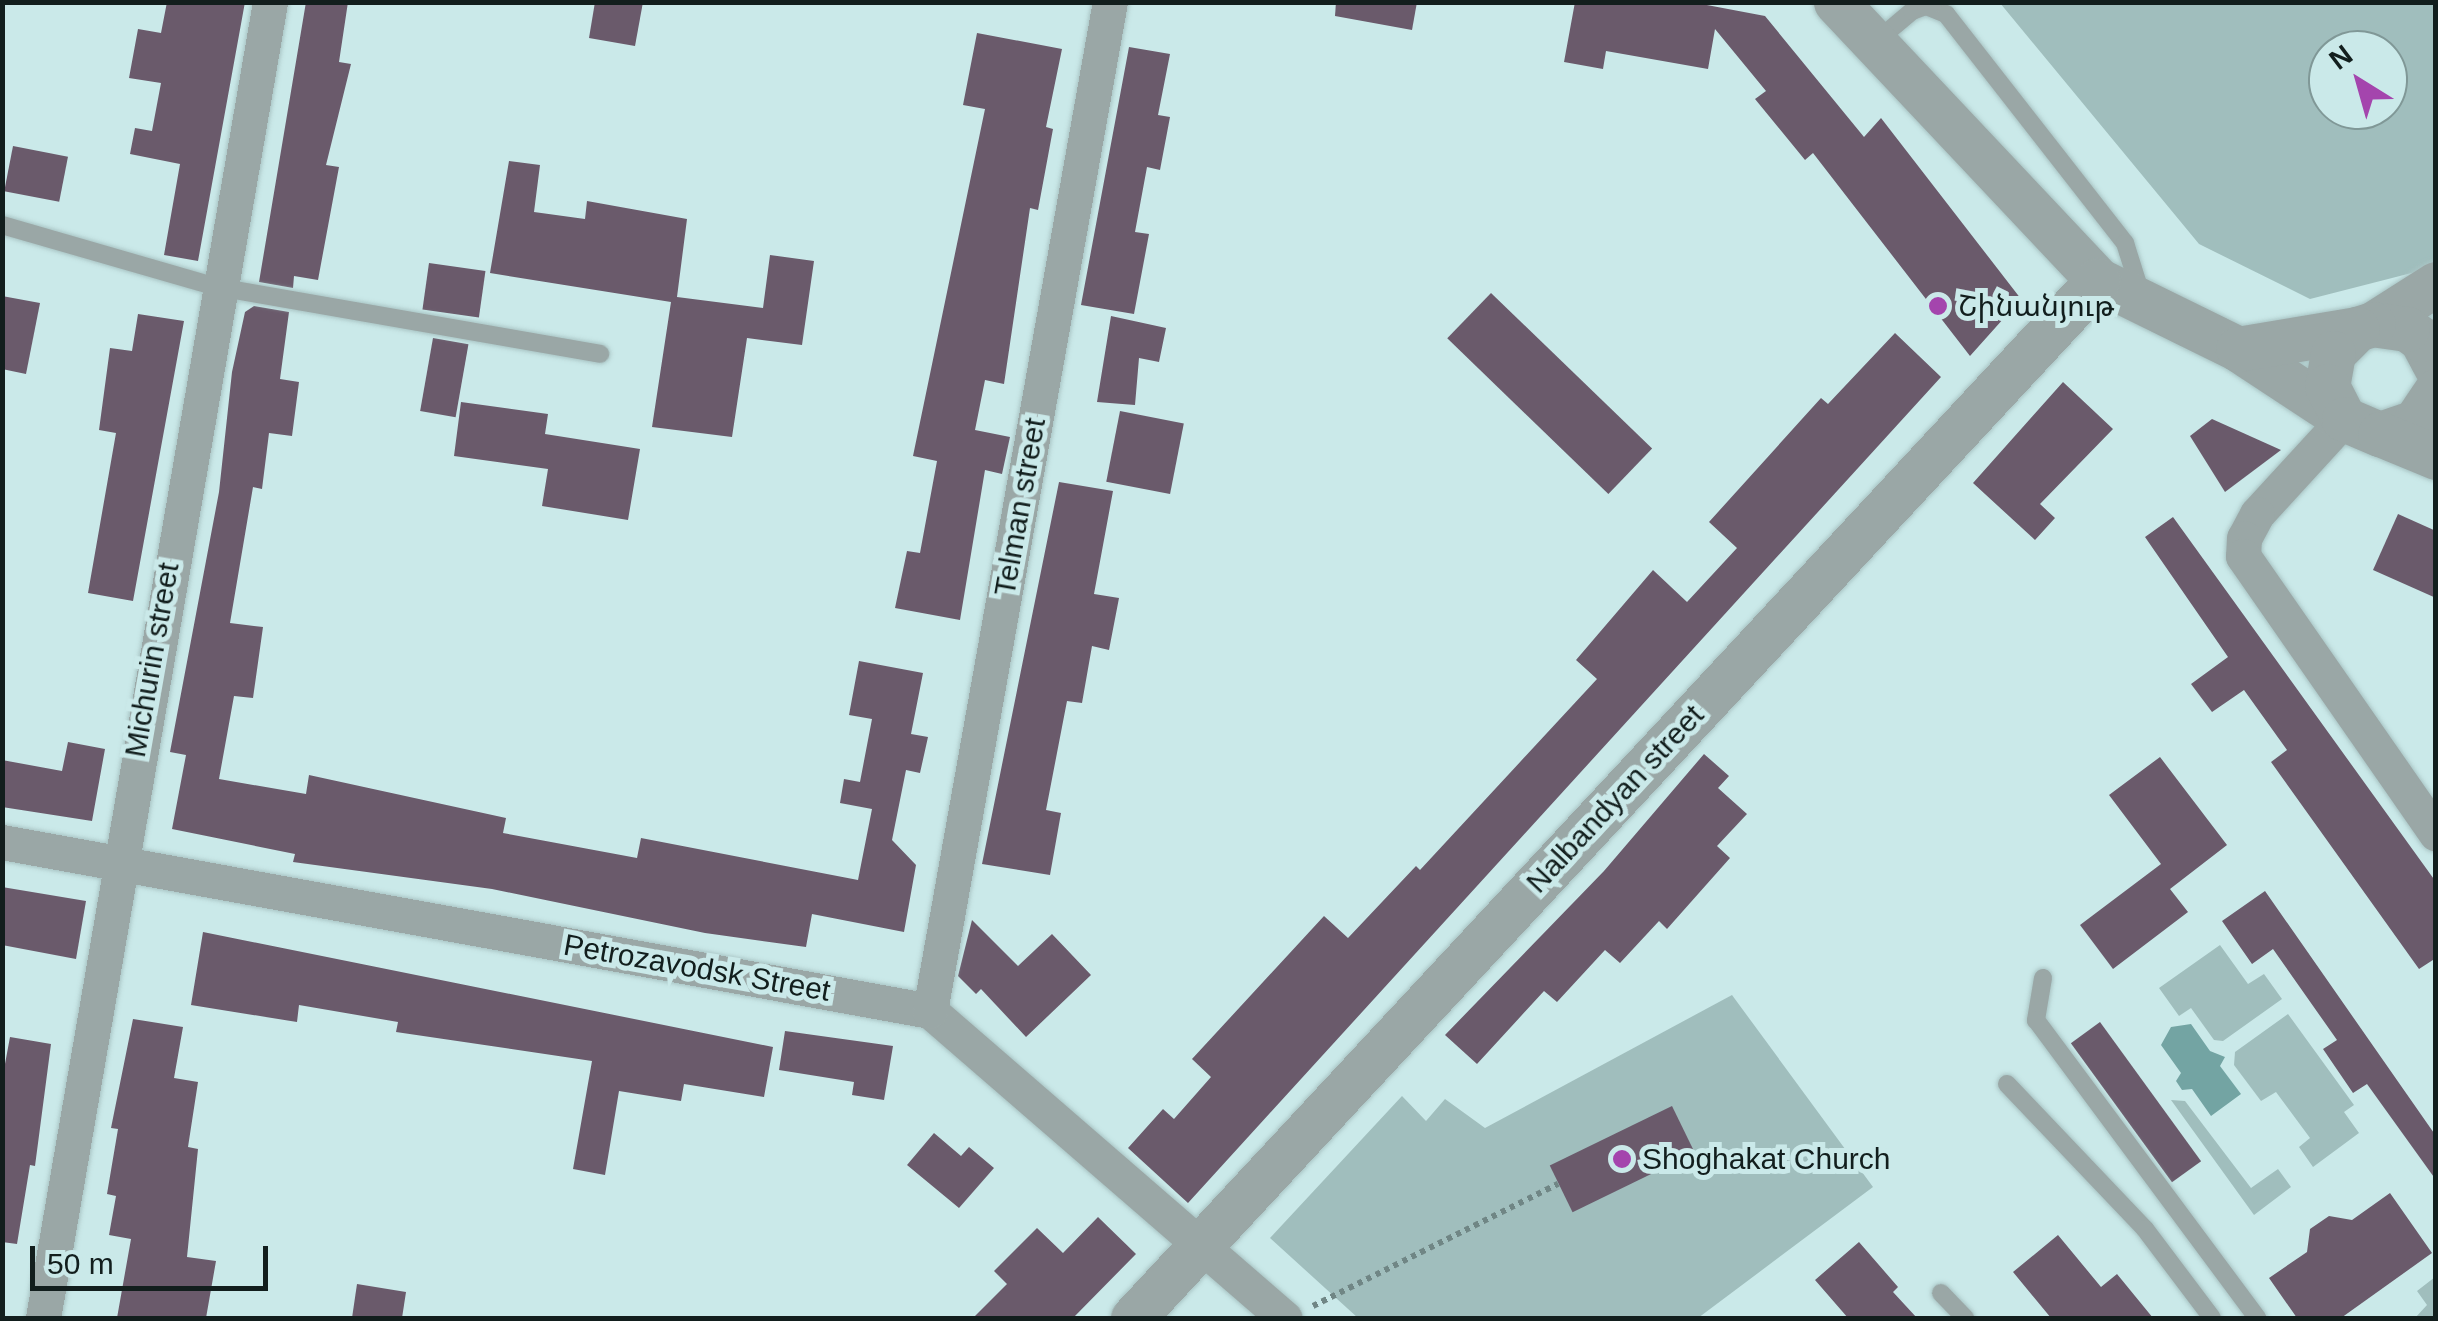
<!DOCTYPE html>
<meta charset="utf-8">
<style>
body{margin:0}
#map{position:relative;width:2438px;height:1321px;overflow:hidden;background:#cae9e9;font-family:Helvetica,"Noto Sans Armenian",sans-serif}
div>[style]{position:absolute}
.green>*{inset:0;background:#a0bebd}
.water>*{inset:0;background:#73a4a3}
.building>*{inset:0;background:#6a5a6b;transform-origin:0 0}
.path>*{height:6px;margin-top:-3px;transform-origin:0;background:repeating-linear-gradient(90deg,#708685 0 5px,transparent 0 10px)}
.roads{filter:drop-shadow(0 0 2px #a9c4c4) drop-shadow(0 0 2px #a9c4c4)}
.service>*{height:18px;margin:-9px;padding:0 9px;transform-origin:9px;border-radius:9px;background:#9aa7a6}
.minor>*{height:35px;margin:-17.5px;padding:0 17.5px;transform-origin:17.5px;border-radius:17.5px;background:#9aa7a6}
.tertiary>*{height:45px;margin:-22.5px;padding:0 22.5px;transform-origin:22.5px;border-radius:22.5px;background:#9aa7a6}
.dots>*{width:28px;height:28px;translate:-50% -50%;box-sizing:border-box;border:5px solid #cae9e9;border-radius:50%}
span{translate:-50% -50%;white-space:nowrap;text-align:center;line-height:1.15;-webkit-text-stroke:10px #cae9e9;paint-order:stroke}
.poi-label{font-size:30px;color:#121e1d}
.left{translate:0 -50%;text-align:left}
.street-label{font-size:30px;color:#121e1d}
.frame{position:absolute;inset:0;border:5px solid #121e1d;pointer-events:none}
.north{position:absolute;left:2308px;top:30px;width:100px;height:100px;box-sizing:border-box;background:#cae9e9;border:2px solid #809897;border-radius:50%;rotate:323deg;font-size:28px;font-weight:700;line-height:40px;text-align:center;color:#121e1d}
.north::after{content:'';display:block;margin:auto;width:35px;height:45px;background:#a445ad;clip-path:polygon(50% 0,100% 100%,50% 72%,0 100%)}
.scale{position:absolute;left:30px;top:1246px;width:238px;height:45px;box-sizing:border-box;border:5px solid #121e1d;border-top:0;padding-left:12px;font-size:30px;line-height:35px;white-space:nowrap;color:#121e1d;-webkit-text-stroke:8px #cae9e9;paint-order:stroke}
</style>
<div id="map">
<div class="green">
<i style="clip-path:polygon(evenodd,2000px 3px,2435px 3px,2435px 267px,2310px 299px,2199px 244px,2000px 3px,2328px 50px,2388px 50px,2388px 110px,2328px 110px,2328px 50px)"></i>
<i style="clip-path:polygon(2220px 945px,2248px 984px,2264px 974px,2282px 999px,2223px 1041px,2214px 1040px,2191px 1008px,2179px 1016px,2159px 988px)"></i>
<i style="clip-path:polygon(1732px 995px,1873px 1187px,1698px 1318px,1358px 1318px,1270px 1238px,1402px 1096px,1426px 1121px,1445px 1099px,1485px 1128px)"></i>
<i style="clip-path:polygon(2288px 1014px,2354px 1105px,2344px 1112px,2359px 1133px,2313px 1167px,2299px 1147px,2310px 1138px,2276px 1092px,2261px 1101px,2234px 1065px,2235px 1052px)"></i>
<i style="clip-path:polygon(2171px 1100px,2185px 1101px,2251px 1188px,2278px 1169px,2291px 1187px,2254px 1215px)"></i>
<i style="clip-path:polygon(2435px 1277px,2435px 1318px,2415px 1318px,2427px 1305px,2417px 1291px)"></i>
</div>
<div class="water">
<i style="clip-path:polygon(2191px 1024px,2210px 1051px,2225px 1057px,2220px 1066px,2241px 1094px,2211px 1116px,2192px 1089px,2182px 1090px,2176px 1081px,2181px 1073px,2161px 1045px,2171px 1027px)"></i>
</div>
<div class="building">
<i style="clip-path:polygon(167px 2px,245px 2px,198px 261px,164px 255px,180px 164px,130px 154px,135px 128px,152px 131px,161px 83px,129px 78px,138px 29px,161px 33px)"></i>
<i style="clip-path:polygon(306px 2px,348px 2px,339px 62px,351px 64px,326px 165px,339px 167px,318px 280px,294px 276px,293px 288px,259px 282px)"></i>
<i style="clip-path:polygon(595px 2px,643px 2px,635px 46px,589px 38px)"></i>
<i style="clip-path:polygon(1336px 2px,1417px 2px,1412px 30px,1335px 16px)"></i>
<i style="clip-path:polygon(1575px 2px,1691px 2px,1765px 16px,1864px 137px,1881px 118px,2021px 299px,1970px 356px,1813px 153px,1805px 160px,1755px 99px,1766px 91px,1715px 29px,1708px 69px,1606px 51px,1603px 69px,1564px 62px)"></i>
<i style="clip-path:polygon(977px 33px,1062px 49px,1046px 127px,1053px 129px,1038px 210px,1030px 208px,1004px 384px,985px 380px,975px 430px,1010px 437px,1002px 474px,985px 470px,960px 620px,895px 608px,907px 551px,920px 553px,937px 461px,913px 456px,985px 109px,963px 105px)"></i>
<i style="clip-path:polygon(1129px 47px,1170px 54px,1158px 115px,1170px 117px,1160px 170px,1147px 167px,1135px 232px,1149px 234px,1134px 314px,1081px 305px)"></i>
<i style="left:13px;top:146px;width:56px;height:46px;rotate:11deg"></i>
<i style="clip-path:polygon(509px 161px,540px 165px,534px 212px,585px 219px,587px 201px,687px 219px,677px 297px,763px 308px,770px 255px,814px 261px,802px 345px,747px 338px,732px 437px,652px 427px,671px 302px,490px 273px)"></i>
<i style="left:429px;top:263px;width:57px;height:47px;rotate:8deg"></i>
<i style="left:1491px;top:293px;width:224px;height:63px;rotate:44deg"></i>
<i style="clip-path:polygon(2px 296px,40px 303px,26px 374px,2px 369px)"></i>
<i style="clip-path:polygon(254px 306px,289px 312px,280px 379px,299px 382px,292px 436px,269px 433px,262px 489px,253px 487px,230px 623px,263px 627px,253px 698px,234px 696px,219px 779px,306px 794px,309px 775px,506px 818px,503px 833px,637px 858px,641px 838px,858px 880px,872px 809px,840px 803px,844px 779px,860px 782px,872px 719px,849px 715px,859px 661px,923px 673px,911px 734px,928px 737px,920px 773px,906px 770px,892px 840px,916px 865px,904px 932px,812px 914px,806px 947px,705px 933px,492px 889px,293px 862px,295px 854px,172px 829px,186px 755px,170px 752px,219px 492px,232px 372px,245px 312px)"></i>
<i style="clip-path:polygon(138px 314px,184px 321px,133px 601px,88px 593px,116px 433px,99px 430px,110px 348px,132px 351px)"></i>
<i style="clip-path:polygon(1111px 316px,1166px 328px,1159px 362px,1139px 358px,1135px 405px,1097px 402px)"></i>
<i style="clip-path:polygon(1895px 333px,1941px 377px,1188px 1203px,1128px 1148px,1163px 1109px,1174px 1119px,1211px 1077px,1192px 1059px,1324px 916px,1348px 938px,1416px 866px,1420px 870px,1597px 679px,1576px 660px,1653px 570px,1687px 602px,1737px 548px,1709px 522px,1821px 398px,1828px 404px)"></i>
<i style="left:433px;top:338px;width:36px;height:74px;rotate:10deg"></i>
<i style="clip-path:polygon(2063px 382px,2113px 429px,2040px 504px,2055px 518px,2035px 540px,1973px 483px)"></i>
<i style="clip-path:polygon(461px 402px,548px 414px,545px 434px,640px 449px,628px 520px,542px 506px,548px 469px,454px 456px)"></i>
<i style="left:1120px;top:411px;width:65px;height:72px;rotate:11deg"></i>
<i style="clip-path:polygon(2212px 419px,2281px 450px,2225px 492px,2190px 436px)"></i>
<i style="clip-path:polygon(1059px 482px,1113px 491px,1094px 594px,1119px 598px,1109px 650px,1092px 646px,1082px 703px,1067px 701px,1046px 810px,1061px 813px,1050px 875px,982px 864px)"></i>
<i style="clip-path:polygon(2398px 514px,2436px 531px,2436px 598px,2373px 570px)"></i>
<i style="clip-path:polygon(2173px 517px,2436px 882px,2436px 958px,2419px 969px,2271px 762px,2287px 750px,2244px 690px,2212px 712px,2191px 684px,2228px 657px,2145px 537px)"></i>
<i style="clip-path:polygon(68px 742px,105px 749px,92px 821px,2px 807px,2px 760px,62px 771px)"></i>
<i style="clip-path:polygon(1704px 754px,1729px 776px,1718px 788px,1747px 814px,1717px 846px,1730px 858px,1667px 929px,1659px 921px,1620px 963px,1605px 950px,1557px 1002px,1544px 991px,1477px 1064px,1445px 1035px,1604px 871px)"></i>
<i style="clip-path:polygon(2160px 757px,2227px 845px,2170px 889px,2188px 912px,2113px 969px,2080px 925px,2161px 864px,2109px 795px)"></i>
<i style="clip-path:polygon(2px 887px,86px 901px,76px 959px,2px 945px)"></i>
<i style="clip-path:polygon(2265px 891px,2436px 1136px,2436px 1180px,2367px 1084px,2353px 1093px,2323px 1049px,2337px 1040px,2273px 949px,2252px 964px,2222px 921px)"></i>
<i style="clip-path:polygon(972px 920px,1018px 966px,1052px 934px,1091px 975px,1026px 1037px,981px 989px,976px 994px,958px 976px)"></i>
<i style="clip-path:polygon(203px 932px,773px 1047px,764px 1097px,684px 1084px,681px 1101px,619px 1091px,605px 1175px,573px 1169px,592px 1061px,396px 1032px,398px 1022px,299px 1005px,297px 1022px,191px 1005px)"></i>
<i style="clip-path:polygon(133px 1019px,183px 1027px,174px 1078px,198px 1082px,188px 1147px,198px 1149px,187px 1257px,216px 1261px,206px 1318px,117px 1318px,131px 1239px,109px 1235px,116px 1196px,107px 1194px,118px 1129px,111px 1128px)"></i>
<i style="left:2100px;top:1022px;width:172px;height:36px;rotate:54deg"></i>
<i style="clip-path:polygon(785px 1031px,893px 1046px,884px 1100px,852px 1095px,854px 1082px,779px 1070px)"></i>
<i style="clip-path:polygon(10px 1037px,51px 1044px,35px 1166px,30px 1165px,17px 1244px,2px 1242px,2px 1080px)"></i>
<i style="left:1672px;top:1106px;width:52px;height:136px;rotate:64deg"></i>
<i style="clip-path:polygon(934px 1133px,961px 1156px,969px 1147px,994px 1168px,959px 1208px,907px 1165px)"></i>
<i style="clip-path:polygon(2390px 1193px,2432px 1253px,2341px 1318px,2297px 1318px,2269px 1278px,2307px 1252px,2310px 1229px,2329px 1216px,2352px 1220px)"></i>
<i style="clip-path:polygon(1098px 1217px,1136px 1254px,1073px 1318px,973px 1318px,1007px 1284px,994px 1271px,1037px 1228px,1063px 1253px)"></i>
<i style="clip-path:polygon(2058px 1235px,2101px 1287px,2117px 1274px,2153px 1318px,2051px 1318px,2013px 1272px)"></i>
<i style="clip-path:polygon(1859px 1242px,1898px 1287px,1893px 1292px,1917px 1318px,1848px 1318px,1815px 1280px)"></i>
<i style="clip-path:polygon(357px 1284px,406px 1292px,402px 1318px,352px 1318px)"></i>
</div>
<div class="path">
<i style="left:1313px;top:1306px;width:274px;rotate:-26.5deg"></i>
</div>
<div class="roads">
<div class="service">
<i style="left:1873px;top:44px;width:51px;rotate:-40.2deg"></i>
<i style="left:1912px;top:11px;width:15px;rotate:-20deg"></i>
<i style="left:1926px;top:6px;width:22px;rotate:22deg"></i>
<i style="left:1946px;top:14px;width:291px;rotate:52deg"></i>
<i style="left:2125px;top:243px;width:57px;rotate:72.5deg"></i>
<i style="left:2px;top:225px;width:224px;rotate:16.1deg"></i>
<i style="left:217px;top:287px;width:389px;rotate:9.9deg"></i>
<i style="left:2043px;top:978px;width:43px;rotate:99.5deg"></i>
<i style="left:2036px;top:1020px;width:371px;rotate:53.4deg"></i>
<i style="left:2007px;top:1084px;width:200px;rotate:46.4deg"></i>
<i style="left:2145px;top:1229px;width:111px;rotate:53deg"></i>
<i style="left:1941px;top:1293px;width:35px;rotate:46deg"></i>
</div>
<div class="minor">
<i style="left:2344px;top:419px;width:129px;rotate:132.5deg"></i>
<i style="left:2257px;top:514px;width:27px;rotate:118deg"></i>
<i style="left:2244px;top:538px;width:18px;rotate:93deg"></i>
<i style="left:2243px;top:556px;width:338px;rotate:55.2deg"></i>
<i style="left:2px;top:842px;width:943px;rotate:10.32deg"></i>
<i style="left:930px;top:1011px;width:469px;rotate:40.9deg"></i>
<i style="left:930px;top:1011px;width:1025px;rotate:-79.89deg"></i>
<i style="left:43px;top:1318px;width:1335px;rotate:-80.21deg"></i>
</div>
<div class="tertiary">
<i style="left:1836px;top:2px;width:382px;rotate:46.7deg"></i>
<i style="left:2098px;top:280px;width:156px;rotate:26.2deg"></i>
<i style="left:2238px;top:349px;width:127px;rotate:33.4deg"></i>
<i style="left:2373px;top:324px;width:75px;rotate:-32.4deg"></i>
<i style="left:2238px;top:349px;width:121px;rotate:-9.5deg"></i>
<i style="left:2436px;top:367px;width:32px;rotate:-118deg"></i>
<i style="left:2421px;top:339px;width:17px;rotate:-144deg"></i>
<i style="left:2407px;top:329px;width:34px;rotate:-172deg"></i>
<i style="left:2373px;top:324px;width:17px;rotate:163deg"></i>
<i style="left:2357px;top:329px;width:34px;rotate:135deg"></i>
<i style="left:2333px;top:353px;width:34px;rotate:100deg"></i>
<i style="left:2327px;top:386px;width:37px;rotate:63deg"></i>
<i style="left:2344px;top:419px;width:39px;rotate:23deg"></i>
<i style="left:2380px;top:434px;width:37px;rotate:-19deg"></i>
<i style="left:2415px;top:422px;width:37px;rotate:-56deg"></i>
<i style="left:2380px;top:434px;width:61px;rotate:22.3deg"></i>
<i style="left:1133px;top:1318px;width:1417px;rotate:-47.09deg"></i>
</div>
</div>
<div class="dots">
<i style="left:1938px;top:306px;background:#a445ad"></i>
<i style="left:1622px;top:1159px;background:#a445ad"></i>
</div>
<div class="poi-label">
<span class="left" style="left:1958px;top:306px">Շինանյութ</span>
<span class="left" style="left:1642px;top:1159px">Shoghakat Church</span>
</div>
<div class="street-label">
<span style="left:1020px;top:507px;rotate:-80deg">Telman street</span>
<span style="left:152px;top:660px;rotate:-80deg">Michurin street</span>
<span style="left:1615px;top:799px;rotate:-47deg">Nalbandyan street</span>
<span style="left:697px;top:968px;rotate:10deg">Petrozavodsk Street</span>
</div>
<div class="frame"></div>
<div class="north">N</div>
<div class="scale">50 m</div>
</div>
